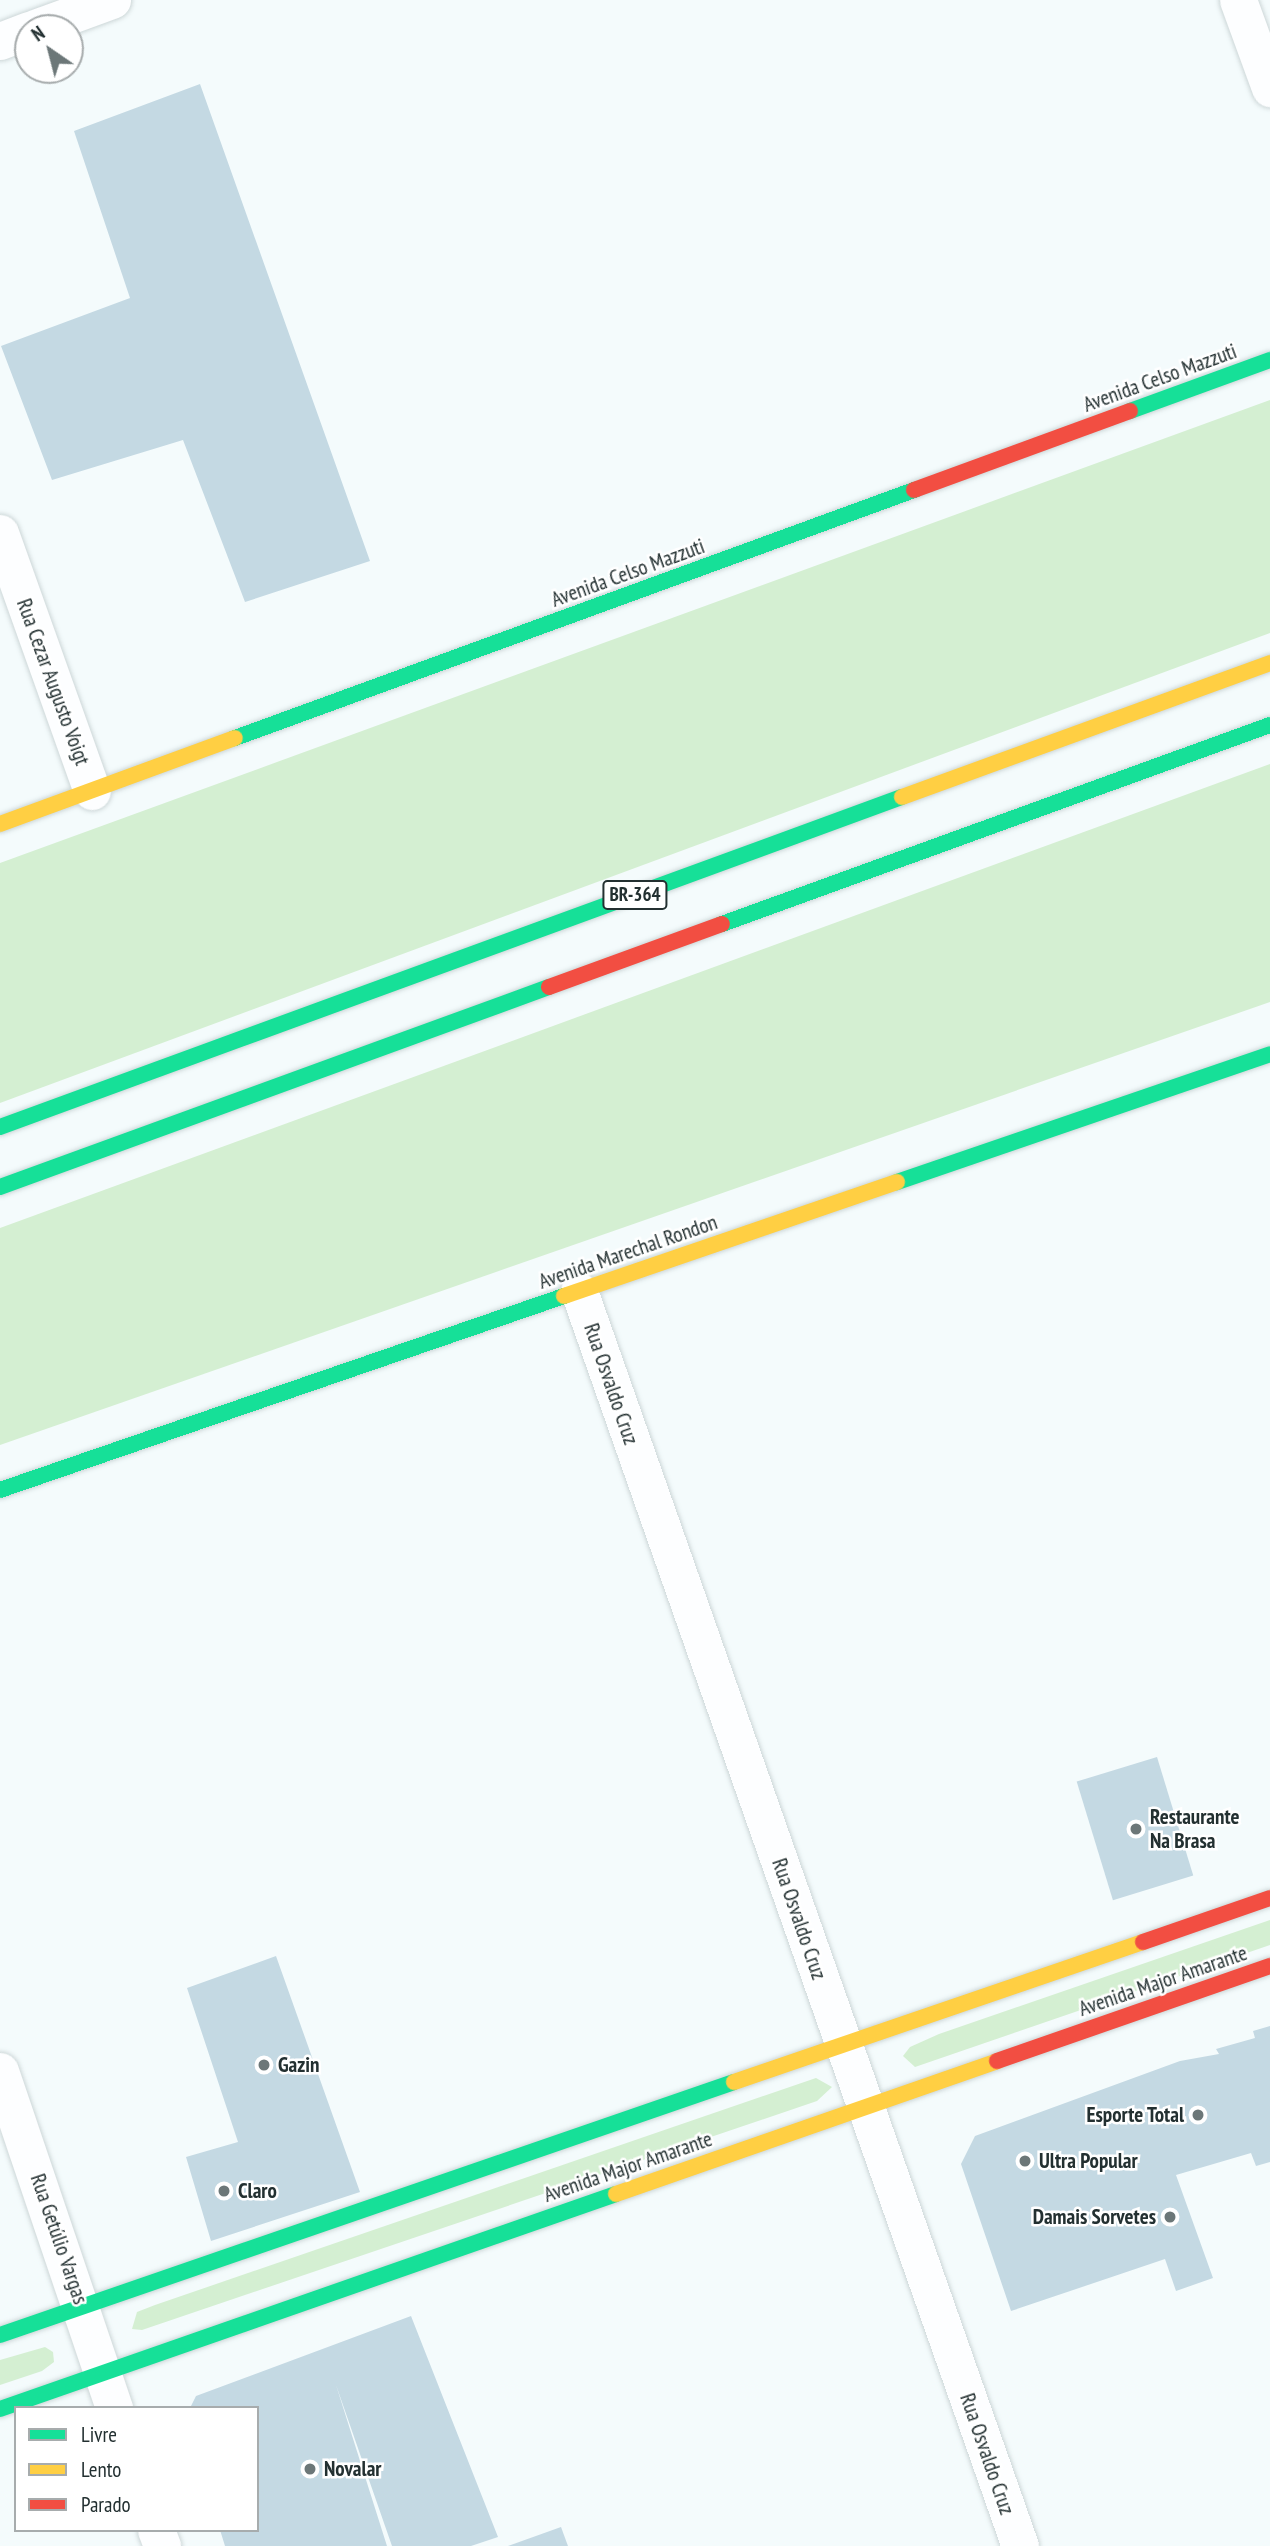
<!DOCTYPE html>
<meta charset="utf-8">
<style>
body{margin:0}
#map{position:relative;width:1270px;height:2546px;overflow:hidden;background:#f4fbfc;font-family:"PT Sans Narrow",sans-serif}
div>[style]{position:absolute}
.green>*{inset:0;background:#d4efd2}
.building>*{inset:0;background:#c4d9e3;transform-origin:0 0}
.roads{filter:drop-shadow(0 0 2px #cdd7d8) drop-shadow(0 0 2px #cdd7d8)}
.street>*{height:37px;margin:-18.5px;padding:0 18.5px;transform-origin:18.5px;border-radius:18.5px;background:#fdfeff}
.fast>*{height:16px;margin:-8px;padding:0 8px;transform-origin:8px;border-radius:8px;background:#16e098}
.slow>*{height:16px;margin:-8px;padding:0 8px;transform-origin:8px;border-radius:8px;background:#ffcf43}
.jam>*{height:16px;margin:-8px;padding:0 8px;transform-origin:8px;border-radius:8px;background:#f24e42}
.dots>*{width:19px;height:19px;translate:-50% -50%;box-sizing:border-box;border:4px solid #fff;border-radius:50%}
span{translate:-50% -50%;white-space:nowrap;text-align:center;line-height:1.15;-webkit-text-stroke:5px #fff;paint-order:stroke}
.shield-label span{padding:2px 5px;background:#fff;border:2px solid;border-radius:5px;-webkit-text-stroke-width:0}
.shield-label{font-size:19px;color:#233031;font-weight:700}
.street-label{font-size:21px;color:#233031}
.poi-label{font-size:21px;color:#233031;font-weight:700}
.left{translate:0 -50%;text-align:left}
.right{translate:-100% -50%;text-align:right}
.legend{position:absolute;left:14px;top:2406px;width:245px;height:126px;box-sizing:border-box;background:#fff;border:2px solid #a7acad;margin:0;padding:9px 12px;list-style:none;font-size:21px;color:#233031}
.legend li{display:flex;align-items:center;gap:14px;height:35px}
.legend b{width:35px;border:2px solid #a7acad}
.north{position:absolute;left:14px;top:14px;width:70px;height:70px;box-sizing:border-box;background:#fff;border:2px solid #a7acad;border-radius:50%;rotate:325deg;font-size:19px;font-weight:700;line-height:28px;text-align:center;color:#233031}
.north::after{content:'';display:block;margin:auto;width:24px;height:32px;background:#6c7778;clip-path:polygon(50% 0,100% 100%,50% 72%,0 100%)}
</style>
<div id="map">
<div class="green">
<i style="clip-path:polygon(1270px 400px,1270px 633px,0 1103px,0 863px)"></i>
<i style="clip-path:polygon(1270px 764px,1270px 1002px,0 1445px,0 1228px)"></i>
<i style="clip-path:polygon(1270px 1920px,1270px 1945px,915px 2067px,903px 2056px,910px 2047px,939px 2034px)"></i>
<i style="clip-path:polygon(816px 2078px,832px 2087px,817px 2101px,142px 2330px,132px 2329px,137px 2312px,155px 2305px)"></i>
<i style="clip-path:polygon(45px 2347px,53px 2352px,54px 2362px,42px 2371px,0 2385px,0 2360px)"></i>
</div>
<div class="building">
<i style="clip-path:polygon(200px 84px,370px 561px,245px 602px,183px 440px,52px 480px,1px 346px,130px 298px,74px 131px)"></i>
<i style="left:1157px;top:1757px;width:124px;height:84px;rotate:73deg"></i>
<i style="clip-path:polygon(276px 1956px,360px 2192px,211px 2241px,186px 2157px,238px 2142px,187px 1988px)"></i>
<i style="clip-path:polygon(1270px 2026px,1270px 2162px,1256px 2166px,1251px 2153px,1176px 2175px,1213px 2278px,1176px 2291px,1165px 2259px,1011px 2311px,961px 2164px,975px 2136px,1180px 2061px,1219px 2054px,1216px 2049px,1255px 2038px,1253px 2031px)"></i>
<i style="clip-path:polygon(411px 2316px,498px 2537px,471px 2546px,392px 2546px,336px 2385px,387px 2546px,225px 2546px,220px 2530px,257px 2530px,257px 2408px,190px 2408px,196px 2396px)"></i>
<i style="clip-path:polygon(561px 2527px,568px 2546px,508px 2546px)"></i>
</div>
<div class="roads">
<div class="street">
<i style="left:1238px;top:0;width:94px;rotate:70deg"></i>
<i style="left:35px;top:28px;width:82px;rotate:-20deg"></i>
<i style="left:0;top:41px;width:30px;rotate:-21deg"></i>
<i style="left:0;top:533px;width:274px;rotate:70.4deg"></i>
<i style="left:579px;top:1291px;width:1330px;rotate:70.64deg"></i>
<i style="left:0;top:2071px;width:356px;rotate:71.3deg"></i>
<i style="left:156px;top:2530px;width:17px;rotate:69deg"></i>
</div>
<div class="fast">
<i style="left:1130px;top:411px;width:149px;rotate:-20deg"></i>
<i style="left:235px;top:738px;width:723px;rotate:-20.06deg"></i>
<i style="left:722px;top:924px;width:583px;rotate:-19.96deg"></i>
<i style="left:0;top:1127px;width:960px;rotate:-20.1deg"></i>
<i style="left:897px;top:1182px;width:394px;rotate:-18.9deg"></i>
<i style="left:0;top:1187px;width:584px;rotate:-20.02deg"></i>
<i style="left:0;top:1490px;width:596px;rotate:-18.98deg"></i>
<i style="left:0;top:2335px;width:776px;rotate:-19.02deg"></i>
<i style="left:0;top:2409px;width:652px;rotate:-19.24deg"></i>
</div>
<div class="slow">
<i style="left:902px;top:797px;width:392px;rotate:-20deg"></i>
<i style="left:0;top:824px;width:250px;rotate:-20.1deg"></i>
<i style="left:564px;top:1296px;width:352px;rotate:-18.9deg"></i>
<i style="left:734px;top:2082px;width:432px;rotate:-18.9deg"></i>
<i style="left:616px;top:2194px;width:404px;rotate:-19.2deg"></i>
</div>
<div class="jam">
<i style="left:914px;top:490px;width:230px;rotate:-20.1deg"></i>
<i style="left:549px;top:987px;width:184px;rotate:-20deg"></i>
<i style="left:1143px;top:1942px;width:134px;rotate:-19.1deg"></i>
<i style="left:997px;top:2061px;width:289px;rotate:-19.2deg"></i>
</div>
</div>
<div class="dots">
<i style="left:1136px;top:1829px;background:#6c7778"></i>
<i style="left:264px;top:2065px;background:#6c7778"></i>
<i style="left:1198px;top:2115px;background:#6c7778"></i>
<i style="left:1025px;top:2161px;background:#6c7778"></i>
<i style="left:224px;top:2191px;background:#6c7778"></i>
<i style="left:1170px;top:2217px;background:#6c7778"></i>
<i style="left:310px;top:2469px;background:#6c7778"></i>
</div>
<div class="shield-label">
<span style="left:635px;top:895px">BR-364</span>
</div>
<div class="street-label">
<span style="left:1160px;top:378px;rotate:-20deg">Avenida Celso Mazzuti</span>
<span style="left:628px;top:573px;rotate:-20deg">Avenida Celso Mazzuti</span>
<span style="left:53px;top:682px;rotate:70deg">Rua Cezar Augusto Voigt</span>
<span style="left:628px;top:1252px;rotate:-19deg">Avenida Marechal Rondon</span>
<span style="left:611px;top:1384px;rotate:71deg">Rua Osvaldo Cruz</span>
<span style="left:799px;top:1919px;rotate:71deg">Rua Osvaldo Cruz</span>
<span style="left:1163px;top:1981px;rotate:-19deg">Avenida Major Amarante</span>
<span style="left:628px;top:2167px;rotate:-19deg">Avenida Major Amarante</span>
<span style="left:59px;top:2239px;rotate:71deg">Rua Getúlio Vargas</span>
<span style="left:987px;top:2454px;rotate:71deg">Rua Osvaldo Cruz</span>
</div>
<div class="poi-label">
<span class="left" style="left:1150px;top:1829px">Restaurante<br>Na Brasa</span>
<span class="left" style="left:278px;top:2065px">Gazin</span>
<span class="right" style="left:1184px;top:2115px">Esporte Total</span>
<span class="left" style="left:1039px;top:2161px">Ultra Popular</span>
<span class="left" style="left:238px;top:2191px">Claro</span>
<span class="right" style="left:1156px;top:2217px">Damais Sorvetes</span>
<span class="left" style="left:324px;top:2469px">Novalar</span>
</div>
<ul class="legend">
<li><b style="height:9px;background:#16e098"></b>Livre</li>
<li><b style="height:9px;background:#ffcf43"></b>Lento</li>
<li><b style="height:9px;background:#f24e42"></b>Parado</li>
</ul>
<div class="north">N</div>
</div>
